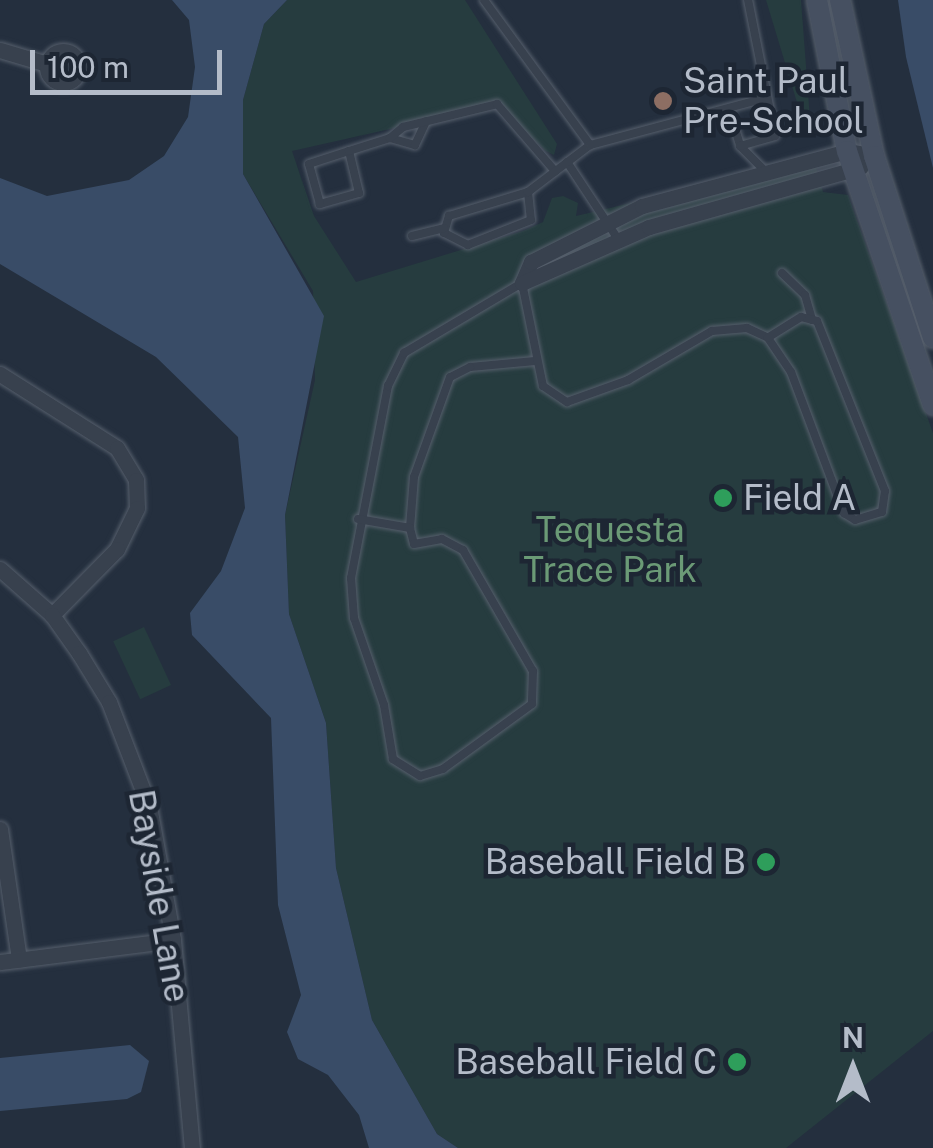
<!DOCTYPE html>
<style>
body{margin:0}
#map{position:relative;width:933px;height:1148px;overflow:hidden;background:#242f3e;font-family:"Public Sans",sans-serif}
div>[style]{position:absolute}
.green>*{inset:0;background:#263c3f;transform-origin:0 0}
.water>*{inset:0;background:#394c67}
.roads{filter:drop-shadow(0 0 2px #565f6c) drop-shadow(0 0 2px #565f6c)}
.lane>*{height:8px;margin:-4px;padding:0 4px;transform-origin:4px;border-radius:4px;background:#38414e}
.street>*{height:15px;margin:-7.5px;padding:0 7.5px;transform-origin:7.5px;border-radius:7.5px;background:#38414e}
.street>.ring{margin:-7.5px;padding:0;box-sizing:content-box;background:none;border:15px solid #38414e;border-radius:50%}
.secondary>*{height:20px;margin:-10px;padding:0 10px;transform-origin:10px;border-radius:10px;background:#465061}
.dots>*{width:28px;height:28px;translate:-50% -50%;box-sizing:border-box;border:5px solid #1d2633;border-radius:50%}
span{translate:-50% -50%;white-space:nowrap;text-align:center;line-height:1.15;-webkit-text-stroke:9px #1d2633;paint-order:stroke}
.poi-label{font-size:35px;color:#b4bcc9}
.left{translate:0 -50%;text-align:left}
.right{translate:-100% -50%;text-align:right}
.park-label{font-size:35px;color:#6b9a76}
.street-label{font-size:35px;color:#b4bcc9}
.north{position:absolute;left:803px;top:1018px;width:100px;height:100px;-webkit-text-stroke:8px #1d2633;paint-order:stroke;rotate:0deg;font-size:28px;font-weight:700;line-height:40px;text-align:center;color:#b4bcc9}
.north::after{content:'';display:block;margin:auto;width:35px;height:45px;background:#b4bcc9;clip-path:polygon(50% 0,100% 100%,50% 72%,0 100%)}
.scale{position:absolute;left:30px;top:50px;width:192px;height:45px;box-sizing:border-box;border:5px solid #b4bcc9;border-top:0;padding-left:12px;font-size:30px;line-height:35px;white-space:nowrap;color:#b4bcc9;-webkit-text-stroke:8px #1d2633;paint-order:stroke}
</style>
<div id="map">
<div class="green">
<i style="clip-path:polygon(287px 0,465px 0,557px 144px,554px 155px,546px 151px,497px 105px,292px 151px,314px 216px,356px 282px,523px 231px,543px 222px,552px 198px,563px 196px,578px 203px,576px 216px,814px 160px,823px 192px,848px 195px,933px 433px,933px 1031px,786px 1148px,458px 1148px,437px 1134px,372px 1020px,336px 868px,326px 723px,289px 614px,285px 515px,315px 380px,313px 291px,243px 174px,243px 100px,264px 24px)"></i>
<i style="clip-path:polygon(766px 0,801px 0,811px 132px,805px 129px)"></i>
<i style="left:144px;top:627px;width:64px;height:34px;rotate:65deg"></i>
</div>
<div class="water">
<i style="clip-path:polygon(172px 0,287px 0,264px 24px,243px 100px,243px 174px,324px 316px,285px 515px,289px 614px,326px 723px,336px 868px,372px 1020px,437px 1134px,458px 1148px,369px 1148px,359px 1115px,328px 1075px,298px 1059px,287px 1032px,301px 995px,278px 905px,271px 718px,192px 635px,190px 613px,221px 571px,245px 508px,238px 437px,156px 357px,0 264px,0 178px,47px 196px,129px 180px,164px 156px,188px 117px,195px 67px,189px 20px)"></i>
<i style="clip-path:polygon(898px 0,933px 0,933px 168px,906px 57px)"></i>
<i style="clip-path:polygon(130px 1045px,149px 1061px,141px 1092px,127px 1099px,0 1111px,0 1058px)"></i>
</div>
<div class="roads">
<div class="lane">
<i style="left:484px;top:0;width:180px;rotate:53.8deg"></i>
<i style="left:729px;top:109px;width:39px;rotate:73deg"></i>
<i style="left:740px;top:146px;width:37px;rotate:45deg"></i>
<i style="left:390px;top:138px;width:26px;rotate:16deg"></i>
<i style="left:415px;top:145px;width:26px;rotate:-65deg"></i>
<i style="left:740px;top:146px;width:36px;rotate:-16deg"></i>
<i style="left:775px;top:136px;width:139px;rotate:-101.2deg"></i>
<i style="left:349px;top:151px;width:43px;rotate:76.6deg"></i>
<i style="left:359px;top:193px;width:41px;rotate:164.2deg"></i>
<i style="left:320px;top:204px;width:41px;rotate:-105.4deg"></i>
<i style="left:309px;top:164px;width:42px;rotate:-18deg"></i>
<i style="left:349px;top:151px;width:43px;rotate:-17.6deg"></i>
<i style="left:390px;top:138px;width:17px;rotate:-40deg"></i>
<i style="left:403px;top:127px;width:97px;rotate:-13.7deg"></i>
<i style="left:497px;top:104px;width:89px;rotate:49.1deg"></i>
<i style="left:567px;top:162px;width:92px;rotate:56.5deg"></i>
<i style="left:528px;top:192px;width:28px;rotate:84deg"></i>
<i style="left:531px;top:220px;width:68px;rotate:158.4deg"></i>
<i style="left:468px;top:245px;width:27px;rotate:-153deg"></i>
<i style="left:444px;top:233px;width:18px;rotate:-74deg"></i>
<i style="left:449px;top:216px;width:83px;rotate:-16.9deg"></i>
<i style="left:528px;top:192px;width:78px;rotate:-37.2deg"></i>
<i style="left:590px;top:145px;width:182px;rotate:-15deg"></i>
<i style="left:412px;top:236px;width:33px;rotate:-14deg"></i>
<i style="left:782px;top:273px;width:32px;rotate:44deg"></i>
<i style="left:805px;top:295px;width:26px;rotate:74deg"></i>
<i style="left:535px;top:361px;width:65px;rotate:174.7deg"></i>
<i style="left:470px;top:367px;width:22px;rotate:153deg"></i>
<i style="left:450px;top:377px;width:106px;rotate:109.8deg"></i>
<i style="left:414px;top:477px;width:51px;rotate:94.5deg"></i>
<i style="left:410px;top:528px;width:16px;rotate:76deg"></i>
<i style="left:414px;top:544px;width:28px;rotate:-10deg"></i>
<i style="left:442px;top:539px;width:24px;rotate:28deg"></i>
<i style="left:463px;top:550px;width:140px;rotate:60deg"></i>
<i style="left:533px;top:671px;width:33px;rotate:92deg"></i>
<i style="left:532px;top:704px;width:110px;rotate:143.9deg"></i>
<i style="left:443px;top:769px;width:24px;rotate:163deg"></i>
<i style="left:420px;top:776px;width:32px;rotate:-148deg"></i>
<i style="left:393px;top:759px;width:55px;rotate:-99.5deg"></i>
<i style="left:384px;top:705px;width:92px;rotate:-109deg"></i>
<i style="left:354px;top:618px;width:40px;rotate:-94.3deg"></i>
<i style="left:351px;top:578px;width:196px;rotate:-79.1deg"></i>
<i style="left:388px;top:386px;width:37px;rotate:-64deg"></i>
<i style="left:404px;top:353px;width:137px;rotate:-30.7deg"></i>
<i style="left:522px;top:283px;width:105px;rotate:78.5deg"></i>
<i style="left:543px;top:386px;width:29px;rotate:34deg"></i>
<i style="left:567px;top:402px;width:65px;rotate:-19.8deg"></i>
<i style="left:628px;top:380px;width:97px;rotate:-30.3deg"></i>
<i style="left:712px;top:331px;width:35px;rotate:-5deg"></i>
<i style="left:747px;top:328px;width:23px;rotate:25deg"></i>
<i style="left:768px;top:338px;width:41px;rotate:55.9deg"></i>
<i style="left:791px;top:372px;width:151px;rotate:69.4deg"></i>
<i style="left:844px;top:513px;width:13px;rotate:32deg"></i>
<i style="left:855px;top:520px;width:28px;rotate:-17deg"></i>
<i style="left:882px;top:512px;width:21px;rotate:-82deg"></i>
<i style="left:885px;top:491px;width:183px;rotate:-111.8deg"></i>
<i style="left:817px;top:321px;width:16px;rotate:-166deg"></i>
<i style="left:801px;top:317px;width:39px;rotate:148deg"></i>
<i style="left:358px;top:519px;width:53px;rotate:9.8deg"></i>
</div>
<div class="street">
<i style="left:0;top:50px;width:49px;rotate:16.6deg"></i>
<i class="ring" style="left:47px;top:51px;width:17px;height:17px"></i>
<i style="left:522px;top:283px;width:23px;rotate:-67deg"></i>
<i style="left:531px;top:262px;width:124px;rotate:-26.8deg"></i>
<i style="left:642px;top:206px;width:212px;rotate:-15deg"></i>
<i style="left:847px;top:151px;width:27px;rotate:10deg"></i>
<i style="left:522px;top:283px;width:139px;rotate:-23.8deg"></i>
<i style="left:649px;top:227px;width:220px;rotate:-15.8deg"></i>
<i style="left:0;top:374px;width:138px;rotate:32.3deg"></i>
<i style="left:117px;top:448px;width:37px;rotate:59deg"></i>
<i style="left:136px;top:480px;width:28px;rotate:88deg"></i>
<i style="left:137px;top:508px;width:46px;rotate:116deg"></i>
<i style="left:117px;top:549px;width:93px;rotate:134.6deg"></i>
<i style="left:0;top:569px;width:69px;rotate:41.5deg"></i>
<i style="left:52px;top:615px;width:47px;rotate:54.6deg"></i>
<i style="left:79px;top:653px;width:57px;rotate:58.5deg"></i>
<i style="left:109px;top:702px;width:111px;rotate:69deg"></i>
<i style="left:149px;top:806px;width:136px;rotate:79.8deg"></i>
<i style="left:173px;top:940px;width:209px;rotate:84.8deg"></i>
<i style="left:0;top:829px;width:132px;rotate:81.7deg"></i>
<i style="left:0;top:962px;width:174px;rotate:-7.2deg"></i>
</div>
<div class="secondary">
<i style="left:817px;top:0;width:154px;rotate:78.8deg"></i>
<i style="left:847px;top:151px;width:268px;rotate:71.3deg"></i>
<i style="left:840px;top:0;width:160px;rotate:77.7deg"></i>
<i style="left:874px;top:156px;width:191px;rotate:72deg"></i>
</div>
</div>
<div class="dots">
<i style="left:663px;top:101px;background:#8d6e63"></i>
<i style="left:723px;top:498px;background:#2e9e5b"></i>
<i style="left:766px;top:862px;background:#2e9e5b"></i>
<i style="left:737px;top:1062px;background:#2e9e5b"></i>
</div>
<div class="poi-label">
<span class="left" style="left:683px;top:101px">Saint Paul<br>Pre-School</span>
<span class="left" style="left:743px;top:498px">Field A</span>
<span class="right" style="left:746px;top:862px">Baseball Field B</span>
<span class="right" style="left:717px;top:1062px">Baseball Field C</span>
</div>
<div class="park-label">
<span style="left:610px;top:550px">Tequesta<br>Trace Park</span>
</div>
<div class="street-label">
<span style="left:159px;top:896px;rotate:80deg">Bayside Lane</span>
</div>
<div class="north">N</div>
<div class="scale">100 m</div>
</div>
